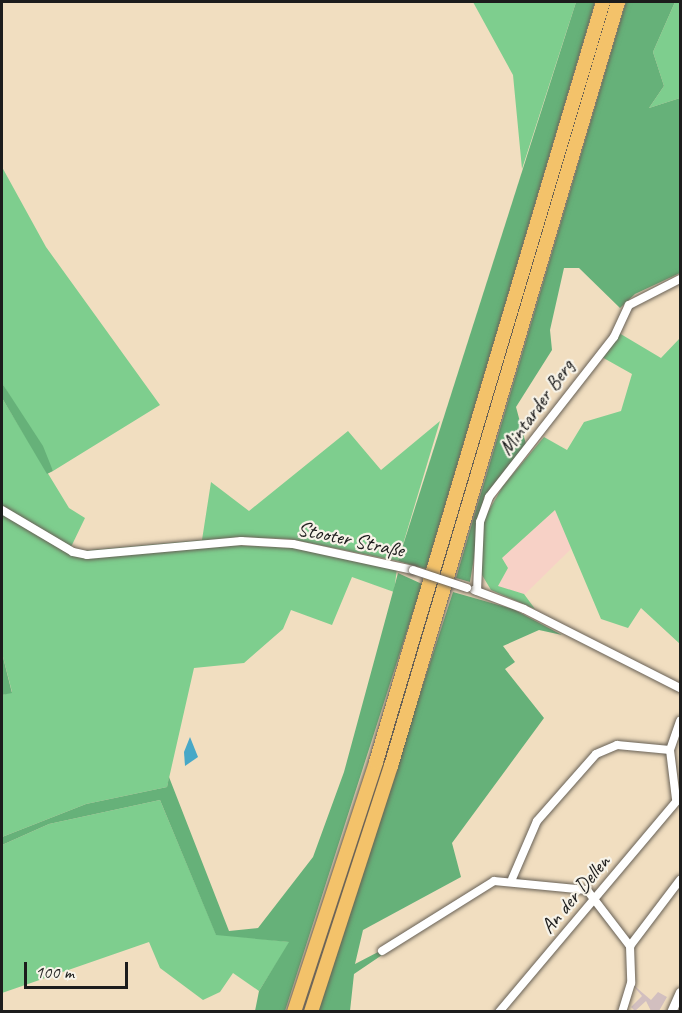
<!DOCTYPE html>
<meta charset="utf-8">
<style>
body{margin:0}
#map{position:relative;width:682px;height:1013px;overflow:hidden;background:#f1dec0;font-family:Caveat,sans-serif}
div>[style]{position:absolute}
.built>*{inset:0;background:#f7d1c6}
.industrial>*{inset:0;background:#d2bfbf}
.green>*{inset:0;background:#7ece8e}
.forest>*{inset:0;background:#66b179}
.water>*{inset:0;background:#47a8c7}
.roads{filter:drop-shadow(0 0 2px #676055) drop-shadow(0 0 2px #676055)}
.minor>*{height:8px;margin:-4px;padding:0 4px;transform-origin:4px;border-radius:4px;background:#fff}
.tertiary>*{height:9px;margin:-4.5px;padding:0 4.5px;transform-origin:4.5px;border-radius:4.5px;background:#fff}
.motorway>*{height:14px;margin:-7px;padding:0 7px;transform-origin:7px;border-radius:7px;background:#f3c26a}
.bridges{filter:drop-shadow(0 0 2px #676055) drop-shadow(0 0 2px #676055)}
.minor-bridge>*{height:8px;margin:-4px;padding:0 4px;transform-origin:4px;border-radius:4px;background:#fff}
span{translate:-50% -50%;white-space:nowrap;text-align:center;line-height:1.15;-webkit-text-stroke:4.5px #f7f3e8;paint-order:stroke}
.street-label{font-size:21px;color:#1c1c1c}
.frame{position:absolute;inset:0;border:3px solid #1c1c1c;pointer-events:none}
.scale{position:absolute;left:24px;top:962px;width:104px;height:27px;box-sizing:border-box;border:3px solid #1c1c1c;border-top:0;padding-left:8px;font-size:18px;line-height:21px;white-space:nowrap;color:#1c1c1c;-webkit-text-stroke:4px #f7f3e8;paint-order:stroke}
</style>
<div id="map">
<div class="built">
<i style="clip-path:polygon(555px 510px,572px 548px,522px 597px,498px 586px,508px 568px,502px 558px)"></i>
</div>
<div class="industrial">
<i style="clip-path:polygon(631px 983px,651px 1000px,658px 992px,667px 997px,659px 1011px,651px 1011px,646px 1001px,635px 1011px,631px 1007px,642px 996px)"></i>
</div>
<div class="green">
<i style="clip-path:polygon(473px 2px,576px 2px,522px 169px,513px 75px)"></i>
<i style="clip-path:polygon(675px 2px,680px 2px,680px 98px,649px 108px,664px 86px,653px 52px)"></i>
<i style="clip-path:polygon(2px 167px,46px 247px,160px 405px,53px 471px,2px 383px)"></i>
<i style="clip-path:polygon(619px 333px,661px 358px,680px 338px,680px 644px,641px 608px,628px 628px,601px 619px,555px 510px,502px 558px,508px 568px,498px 586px,524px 594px,535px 609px,491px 590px,482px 575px,482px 522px,503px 486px,544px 437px,567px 450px,584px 422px,621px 411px,632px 374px,600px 356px)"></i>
<i style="clip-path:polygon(2px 398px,69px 508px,85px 518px,71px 547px,80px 551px,202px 540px,211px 482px,249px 511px,348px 431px,381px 470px,440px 421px,398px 561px,290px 539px,235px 537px,232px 545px,295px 548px,397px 568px,394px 592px,352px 577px,332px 625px,291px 610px,283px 629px,244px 663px,194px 668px,167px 787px,86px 804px,2px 837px,2px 695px,12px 692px,2px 653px)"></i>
<i style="clip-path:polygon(160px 800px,216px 934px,290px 942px,259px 991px,233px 973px,220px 992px,203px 1000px,160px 968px,149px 942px,2px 993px,2px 845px,49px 824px)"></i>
</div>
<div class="forest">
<i style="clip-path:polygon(576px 2px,595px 2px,426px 569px,398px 561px)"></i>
<i style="clip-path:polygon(626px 2px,675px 2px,653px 52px,664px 86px,649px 108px,680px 98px,680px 273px,635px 294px,620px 308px,579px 268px,564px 268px,550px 330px,552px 350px,516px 407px,527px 448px,484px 497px,470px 582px,456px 578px)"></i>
<i style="clip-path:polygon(2px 383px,43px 446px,53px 471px,47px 474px,2px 398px)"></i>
<i style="clip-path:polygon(398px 573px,422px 584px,285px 1011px,255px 1011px,259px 991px,289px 942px,216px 935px,160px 800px,49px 824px,2px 845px,2px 837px,86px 804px,167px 787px,169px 777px,229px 931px,258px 928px,313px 857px,344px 772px)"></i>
<i style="clip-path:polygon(453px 592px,513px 609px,562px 635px,539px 630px,503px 646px,515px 662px,505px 669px,544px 718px,452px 843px,461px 877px,363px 930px,355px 964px,380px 951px,382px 955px,354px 974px,350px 1011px,317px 1012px)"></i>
<i style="clip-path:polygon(2px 653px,12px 693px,2px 695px)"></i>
</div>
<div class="water">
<i style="clip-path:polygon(190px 737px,198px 757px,185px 766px,184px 752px)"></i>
</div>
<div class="roads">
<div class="minor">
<i style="left:2px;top:510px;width:82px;rotate:30.6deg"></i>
<i style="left:73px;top:552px;width:14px;rotate:12deg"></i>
<i style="left:87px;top:555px;width:155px;rotate:-5.2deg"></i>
<i style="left:241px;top:541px;width:52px;rotate:3.3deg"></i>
<i style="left:293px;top:544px;width:123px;rotate:12.2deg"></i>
<i style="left:474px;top:590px;width:53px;rotate:20.8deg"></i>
<i style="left:524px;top:609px;width:175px;rotate:26.9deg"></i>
<i style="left:477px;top:591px;width:69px;rotate:-87.5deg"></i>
<i style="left:480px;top:522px;width:27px;rotate:-70deg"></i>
<i style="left:489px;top:497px;width:203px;rotate:-52deg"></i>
<i style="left:614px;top:337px;width:35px;rotate:-65deg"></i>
<i style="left:629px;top:305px;width:57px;rotate:-27deg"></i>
<i style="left:676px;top:799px;width:49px;rotate:-97deg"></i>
<i style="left:670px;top:750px;width:31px;rotate:-71deg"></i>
<i style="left:512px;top:879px;width:63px;rotate:-66.7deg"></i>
<i style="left:537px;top:821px;width:89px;rotate:-48.6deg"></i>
<i style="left:596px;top:754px;width:23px;rotate:-23deg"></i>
<i style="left:617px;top:745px;width:53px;rotate:5.4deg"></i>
<i style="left:630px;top:946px;width:83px;rotate:-52.9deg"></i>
<i style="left:382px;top:951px;width:132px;rotate:-32deg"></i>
<i style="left:494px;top:881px;width:93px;rotate:5.5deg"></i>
<i style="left:587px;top:890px;width:71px;rotate:52.5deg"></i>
<i style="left:630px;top:946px;width:37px;rotate:88deg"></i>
<i style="left:631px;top:983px;width:30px;rotate:107deg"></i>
<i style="left:499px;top:1012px;width:281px;rotate:-49.9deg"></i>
</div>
<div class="tertiary">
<i style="left:671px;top:1012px;width:22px;rotate:-66deg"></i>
</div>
<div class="motorway">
<i style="left:294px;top:1012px;width:263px;rotate:-71.8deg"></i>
<i style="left:376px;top:762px;width:793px;rotate:-73.37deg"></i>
<i style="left:311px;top:1012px;width:259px;rotate:-72deg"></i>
<i style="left:391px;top:766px;width:797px;rotate:-73.45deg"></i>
</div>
</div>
<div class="bridges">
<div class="minor-bridge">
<i style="left:413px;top:570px;width:57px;rotate:18.4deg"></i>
</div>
</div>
<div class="street-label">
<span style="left:536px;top:407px;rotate:-54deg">Mintarder Berg</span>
<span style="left:351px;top:539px;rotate:12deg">Stooter Straße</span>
<span style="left:575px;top:894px;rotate:-50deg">An der Dellen</span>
</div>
<div class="frame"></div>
<div class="scale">100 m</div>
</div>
